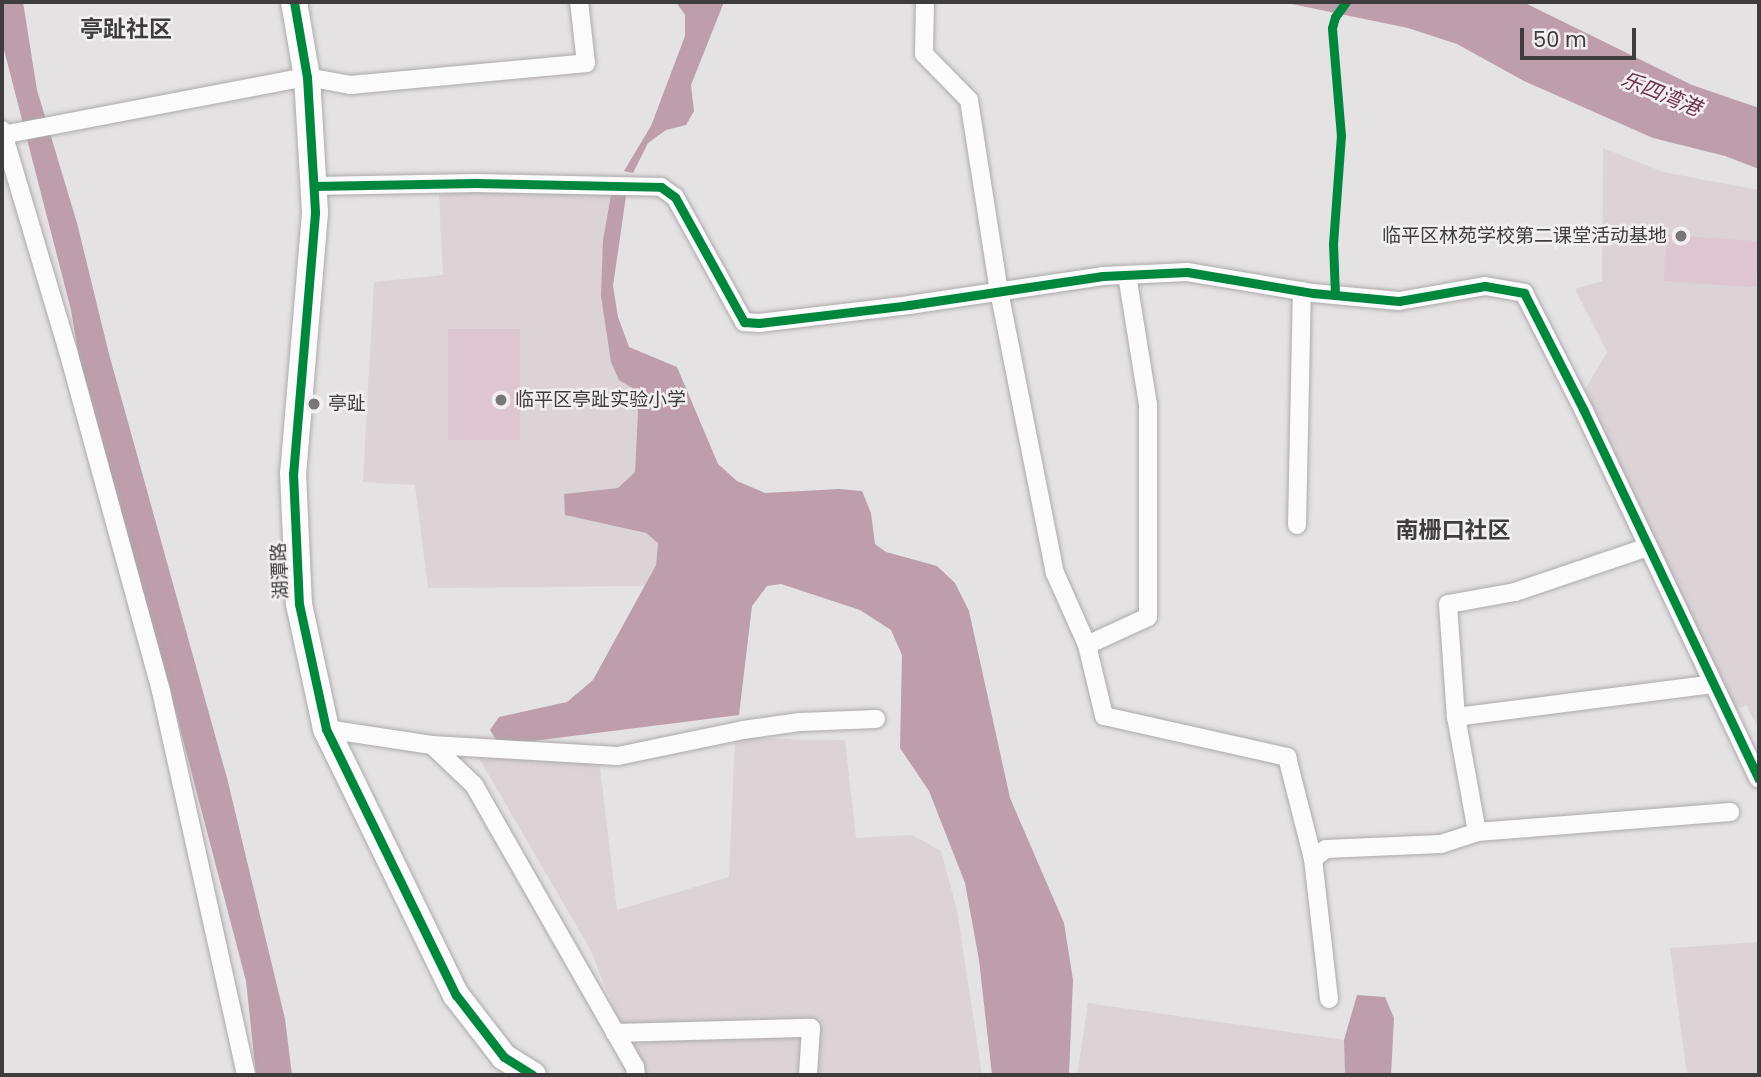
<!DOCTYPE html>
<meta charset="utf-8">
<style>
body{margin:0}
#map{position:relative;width:1761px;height:1077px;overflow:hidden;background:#e5e2e3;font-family:Poppins,"Noto Sans SC",sans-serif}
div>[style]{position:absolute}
.built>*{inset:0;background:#dbd3d6}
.green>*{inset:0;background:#ddc6cf;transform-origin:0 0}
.water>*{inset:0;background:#bd9eaa}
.roads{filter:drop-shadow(0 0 2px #adaaab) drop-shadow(0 0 2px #adaaab)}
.street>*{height:18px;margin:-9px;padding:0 9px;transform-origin:9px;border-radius:9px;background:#fbfbfb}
.secondary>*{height:26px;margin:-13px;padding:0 13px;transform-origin:13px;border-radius:13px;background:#fbfbfb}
.cycleway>*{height:9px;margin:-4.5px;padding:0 4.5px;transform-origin:4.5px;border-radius:4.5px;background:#00873e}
.dots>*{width:19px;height:19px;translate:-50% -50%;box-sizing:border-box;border:4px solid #f3eef0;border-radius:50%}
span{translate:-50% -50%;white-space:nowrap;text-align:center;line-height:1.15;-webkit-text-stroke:5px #f3eef0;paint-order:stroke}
.poi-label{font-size:19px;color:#3e3c3c}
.right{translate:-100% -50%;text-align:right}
.left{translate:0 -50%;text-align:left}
.street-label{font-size:19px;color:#3e3c3c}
.water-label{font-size:21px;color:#6e354d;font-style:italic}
.quarter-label{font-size:23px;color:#3e3c3c;font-weight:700}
.frame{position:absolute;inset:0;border:4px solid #3e3c3c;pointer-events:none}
.scale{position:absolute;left:1520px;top:28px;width:116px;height:32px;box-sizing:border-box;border:4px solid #3e3c3c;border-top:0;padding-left:9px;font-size:21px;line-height:24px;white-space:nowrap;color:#3e3c3c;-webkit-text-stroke:5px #f3eef0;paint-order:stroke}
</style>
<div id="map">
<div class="built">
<i style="clip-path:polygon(1603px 148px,1663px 172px,1759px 190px,1759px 729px,1746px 705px,1736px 710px,1579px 400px,1607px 352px,1575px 289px,1602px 281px)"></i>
<i style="clip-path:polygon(612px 189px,603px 240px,619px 380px,632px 388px,638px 412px,635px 472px,618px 488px,565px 494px,565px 515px,646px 533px,658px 543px,656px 565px,644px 586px,428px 588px,415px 485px,363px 482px,374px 282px,443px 275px,439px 194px)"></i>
<i style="clip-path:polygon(735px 738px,845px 740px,856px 838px,912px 835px,941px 851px,957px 910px,982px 1075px,641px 1075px,590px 949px,473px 748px,599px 759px,617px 910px,729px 877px)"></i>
<i style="clip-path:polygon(1759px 942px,1759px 1075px,1687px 1075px,1670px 948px)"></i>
<i style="clip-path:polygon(1088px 1003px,1344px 1040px,1345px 1075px,1077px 1075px)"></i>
</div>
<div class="green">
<i style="left:1667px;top:235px;width:92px;height:46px;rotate:4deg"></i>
<i style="left:448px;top:329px;width:72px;height:111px"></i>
</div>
<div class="water">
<i style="clip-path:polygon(2px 2px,23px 2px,37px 90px,77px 223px,109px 354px,227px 778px,285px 1019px,292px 1075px,256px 1075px,246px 981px,164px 667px,88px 414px,71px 310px,2px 42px)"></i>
<i style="clip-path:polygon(676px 2px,724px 2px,691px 85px,694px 111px,686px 125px,666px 130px,648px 143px,633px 173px,624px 171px,651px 126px,685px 36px,685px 15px)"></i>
<i style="clip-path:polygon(1282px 2px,1523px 2px,1692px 85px,1759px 108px,1759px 169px,1725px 156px,1653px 138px,1524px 81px,1457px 44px,1408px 28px)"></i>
<i style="clip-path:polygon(612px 189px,627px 189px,613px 286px,618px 317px,629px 347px,677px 367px,718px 464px,737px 481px,765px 493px,839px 489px,862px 491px,871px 513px,875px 544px,886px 552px,937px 566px,955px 583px,969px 611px,1010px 798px,1064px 923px,1073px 980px,1069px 1075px,992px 1075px,979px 960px,965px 883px,929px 791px,900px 748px,902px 655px,891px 630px,860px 610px,781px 584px,767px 586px,752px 606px,739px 715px,517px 743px,498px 743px,490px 730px,499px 717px,567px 702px,593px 680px,656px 565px,658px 543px,646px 533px,565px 515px,564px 494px,618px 488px,635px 472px,638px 412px,632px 388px,619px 380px,611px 362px,601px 296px,603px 240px)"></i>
<i style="clip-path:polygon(1357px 995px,1385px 997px,1394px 1018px,1391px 1075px,1345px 1075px,1344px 1040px)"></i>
</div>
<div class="roads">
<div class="street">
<i style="left:925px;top:2px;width:52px;rotate:91.1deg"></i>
<i style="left:924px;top:54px;width:64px;rotate:45.6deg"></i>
<i style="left:969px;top:100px;width:193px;rotate:81.1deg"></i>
<i style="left:999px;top:291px;width:288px;rotate:78.8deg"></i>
<i style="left:1055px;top:573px;width:79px;rotate:66deg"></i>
<i style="left:2px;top:130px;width:231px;rotate:73.4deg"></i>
<i style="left:68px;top:351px;width:352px;rotate:74.7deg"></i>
<i style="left:161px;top:691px;width:393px;rotate:77.5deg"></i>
<i style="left:2px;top:135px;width:310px;rotate:-10.8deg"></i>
<i style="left:307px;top:77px;width:45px;rotate:10.3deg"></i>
<i style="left:351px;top:85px;width:236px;rotate:-5.3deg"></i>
<i style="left:586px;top:63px;width:61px;rotate:-96.5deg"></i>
<i style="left:314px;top:186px;width:162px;rotate:-1.1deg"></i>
<i style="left:476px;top:183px;width:185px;rotate:1.2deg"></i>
<i style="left:661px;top:187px;width:17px;rotate:36deg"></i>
<i style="left:675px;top:197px;width:143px;rotate:61.1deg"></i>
<i style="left:744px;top:322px;width:15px;rotate:4deg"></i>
<i style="left:759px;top:323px;width:151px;rotate:-6.8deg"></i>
<i style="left:909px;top:305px;width:196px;rotate:-8.5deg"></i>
<i style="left:1103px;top:276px;width:84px;rotate:-2.7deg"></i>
<i style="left:1187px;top:272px;width:128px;rotate:9.5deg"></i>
<i style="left:1313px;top:293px;width:86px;rotate:5.3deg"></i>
<i style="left:1399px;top:301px;width:87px;rotate:-9.9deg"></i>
<i style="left:1485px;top:286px;width:40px;rotate:10deg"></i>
<i style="left:1524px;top:293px;width:132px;rotate:63deg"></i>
<i style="left:1584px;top:411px;width:407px;rotate:64.6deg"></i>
<i style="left:1127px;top:275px;width:132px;rotate:80.8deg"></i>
<i style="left:1148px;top:405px;width:212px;rotate:90deg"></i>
<i style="left:1148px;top:617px;width:67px;rotate:155.3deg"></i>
<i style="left:1087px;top:645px;width:73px;rotate:76.5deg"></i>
<i style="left:1104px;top:716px;width:188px;rotate:12.6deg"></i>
<i style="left:1287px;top:757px;width:105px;rotate:75.7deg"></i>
<i style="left:1297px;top:525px;width:234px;rotate:-88.8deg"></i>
<i style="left:1648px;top:547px;width:140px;rotate:161.3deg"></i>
<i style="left:1515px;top:592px;width:68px;rotate:169.8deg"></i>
<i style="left:1448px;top:604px;width:113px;rotate:86deg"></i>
<i style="left:1456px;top:717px;width:258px;rotate:-7.3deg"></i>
<i style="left:326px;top:729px;width:107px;rotate:8.6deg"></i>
<i style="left:432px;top:745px;width:58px;rotate:43.6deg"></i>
<i style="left:474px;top:785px;width:325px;rotate:60.3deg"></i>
<i style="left:635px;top:1067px;width:8px;rotate:83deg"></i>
<i style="left:432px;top:745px;width:186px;rotate:3.4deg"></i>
<i style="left:618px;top:756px;width:128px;rotate:-11.7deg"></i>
<i style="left:743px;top:730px;width:58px;rotate:-8deg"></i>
<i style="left:800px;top:722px;width:76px;rotate:-2.3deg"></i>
<i style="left:1477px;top:832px;width:254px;rotate:-4.5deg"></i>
<i style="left:1329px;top:999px;width:141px;rotate:-96.5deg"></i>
<i style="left:1313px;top:859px;width:16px;rotate:-38deg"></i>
<i style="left:1326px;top:849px;width:115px;rotate:-2.5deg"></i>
<i style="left:1441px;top:844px;width:38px;rotate:-18deg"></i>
<i style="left:1477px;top:832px;width:117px;rotate:-100.3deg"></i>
<i style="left:615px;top:1033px;width:196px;rotate:-1.5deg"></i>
<i style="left:811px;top:1028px;width:47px;rotate:93.7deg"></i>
</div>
<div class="secondary">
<i style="left:294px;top:2px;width:76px;rotate:80.2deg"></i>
<i style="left:307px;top:77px;width:136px;rotate:86.6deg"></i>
<i style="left:315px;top:213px;width:261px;rotate:94.8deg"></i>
<i style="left:293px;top:473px;width:131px;rotate:87.4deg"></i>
<i style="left:299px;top:604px;width:128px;rotate:77.8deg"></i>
<i style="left:326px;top:729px;width:296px;rotate:64deg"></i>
<i style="left:456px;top:995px;width:78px;rotate:52.3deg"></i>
<i style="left:504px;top:1057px;width:34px;rotate:32deg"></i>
</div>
</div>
<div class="cycleway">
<i style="left:294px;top:2px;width:76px;rotate:80.2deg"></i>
<i style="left:307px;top:77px;width:136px;rotate:86.6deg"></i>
<i style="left:315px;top:213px;width:261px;rotate:94.8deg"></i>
<i style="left:293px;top:473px;width:131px;rotate:87.4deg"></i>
<i style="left:299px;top:604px;width:128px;rotate:77.8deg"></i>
<i style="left:326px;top:729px;width:296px;rotate:64deg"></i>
<i style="left:456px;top:995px;width:78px;rotate:52.3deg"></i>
<i style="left:504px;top:1057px;width:34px;rotate:32deg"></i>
<i style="left:314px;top:186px;width:162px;rotate:-1.1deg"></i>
<i style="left:476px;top:183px;width:185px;rotate:1.2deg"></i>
<i style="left:661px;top:187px;width:17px;rotate:36deg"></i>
<i style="left:675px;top:197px;width:143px;rotate:61.1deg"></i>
<i style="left:744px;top:322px;width:15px;rotate:4deg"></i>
<i style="left:759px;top:323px;width:151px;rotate:-6.8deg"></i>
<i style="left:909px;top:305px;width:196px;rotate:-8.5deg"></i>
<i style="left:1103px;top:276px;width:84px;rotate:-2.7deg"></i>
<i style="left:1187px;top:272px;width:128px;rotate:9.5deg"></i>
<i style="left:1313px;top:293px;width:86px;rotate:5.3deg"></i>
<i style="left:1399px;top:301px;width:87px;rotate:-9.9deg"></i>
<i style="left:1485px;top:286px;width:40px;rotate:10deg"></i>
<i style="left:1524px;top:293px;width:132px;rotate:63deg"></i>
<i style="left:1584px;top:411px;width:407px;rotate:64.6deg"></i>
<i style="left:1335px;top:295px;width:51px;rotate:-92.2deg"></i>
<i style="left:1333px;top:244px;width:108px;rotate:-85.8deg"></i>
<i style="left:1341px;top:136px;width:108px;rotate:-94.8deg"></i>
<i style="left:1332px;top:28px;width:11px;rotate:-75deg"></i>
<i style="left:1335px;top:17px;width:19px;rotate:-54deg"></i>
</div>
<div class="dots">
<i style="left:1681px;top:236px;background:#787676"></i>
<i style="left:501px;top:400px;background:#787676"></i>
<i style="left:314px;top:404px;background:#787676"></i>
</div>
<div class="poi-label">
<span class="right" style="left:1667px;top:236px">临平区林苑学校第二课堂活动基地</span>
<span class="left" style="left:515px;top:400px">临平区亭趾实验小学</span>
<span class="left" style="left:328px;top:404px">亭趾</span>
</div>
<div class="street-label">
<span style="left:280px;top:571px;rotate:-93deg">湖潭路</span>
</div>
<div class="water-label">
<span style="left:1661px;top:94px;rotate:22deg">乐四湾港</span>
</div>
<div class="quarter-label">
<span style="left:126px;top:29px">亭趾社区</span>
<span style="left:1453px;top:530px">南栅口社区</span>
</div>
<div class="frame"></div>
<div class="scale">50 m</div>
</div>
